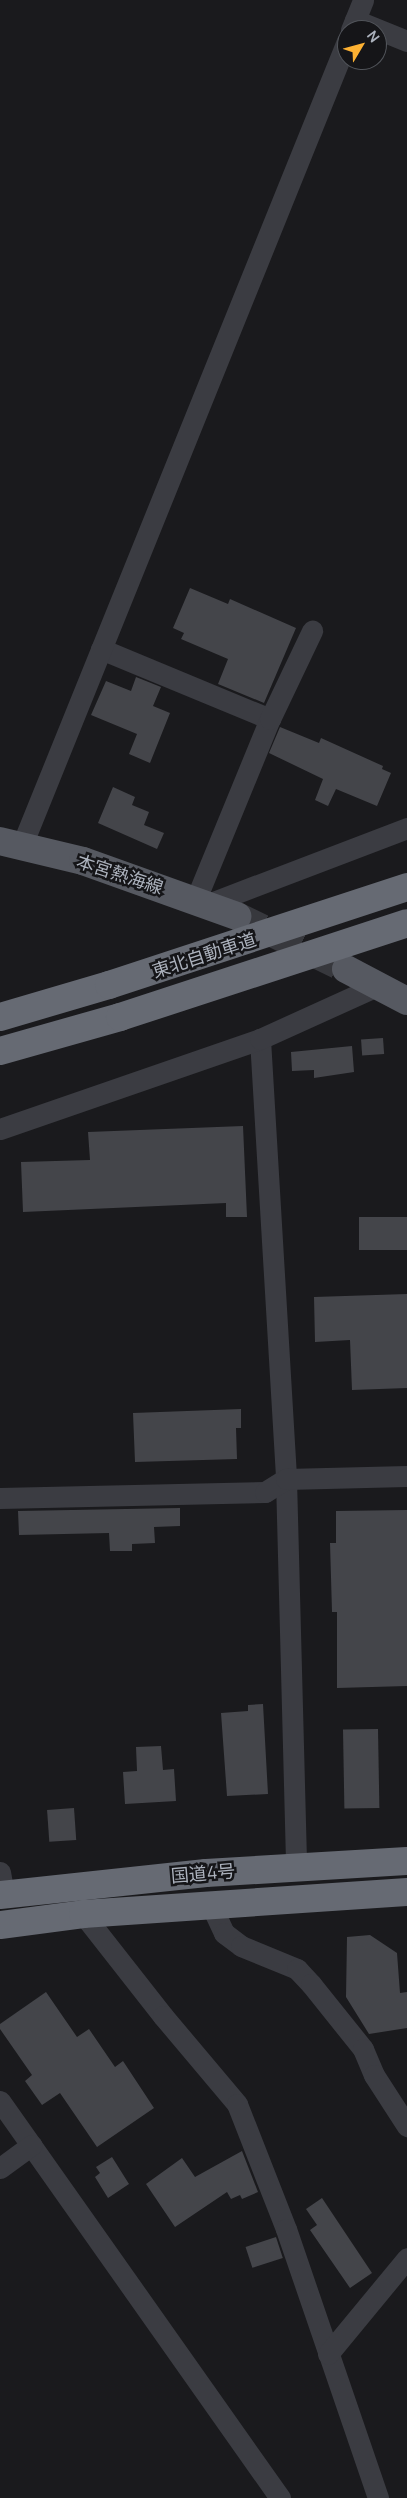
<!DOCTYPE html>
<meta charset="utf-8">
<style>
body{margin:0}
#map{position:relative;width:407px;height:2498px;overflow:hidden;background:#1a1a1d;font-family:Manrope,"Noto Sans JP",sans-serif}
div>[style]{position:absolute}
.building>*{inset:0;background:#44454a;transform-origin:0 0}
.major-tunnel>*{height:28px;margin-top:-14px;transform-origin:0;background:repeating-linear-gradient(90deg,#37383d 0 28px,transparent 0 42px)}
.minor>*{height:21px;margin:-10.5px;padding:0 10.5px;transform-origin:10.5px;border-radius:10.5px;background:#3b3c42}
.major>*{height:28px;margin:-14px;padding:0 14px;transform-origin:14px;border-radius:14px;background:#565961}
.highway>*{height:28px;margin:-14px;padding:0 14px;transform-origin:14px;border-radius:14px;background:#666a73}
span{translate:-50% -50%;white-space:nowrap;text-align:center;line-height:1.15;-webkit-text-stroke:5px #151518;paint-order:stroke}
.street-label{font-size:18px;color:#acb2bd}
.north{position:absolute;left:337px;top:20px;width:50px;height:50px;box-sizing:border-box;background:#151518;border:1px solid #51545a;border-radius:50%;rotate:53deg;font-size:14px;font-weight:700;line-height:20px;text-align:center;color:#acb2bd}
.north::after{content:'';display:block;margin:auto;width:18px;height:22px;background:#fdb132;clip-path:polygon(50% 0,100% 100%,50% 72%,0 100%)}
</style>
<div id="map">
<div class="building">
<i style="clip-path:polygon(190px 588px,228px 604px,230px 599px,296px 628px,264px 703px,218px 684px,228px 659px,181px 639px,184px 633px,173px 628px)"></i>
<i style="clip-path:polygon(136px 677px,161px 687px,153px 706px,170px 713px,150px 763px,129px 754px,137px 734px,91px 715px,106px 681px,131px 691px)"></i>
<i style="clip-path:polygon(280px 727px,319px 743px,321px 738px,383px 766px,382px 769px,391px 773px,377px 806px,336px 789px,328px 806px,315px 800px,323px 779px,269px 753px)"></i>
<i style="clip-path:polygon(113px 787px,135px 797px,132px 805px,149px 812px,144px 825px,164px 833px,157px 849px,98px 823px)"></i>
<i style="left:383px;top:1038px;width:16px;height:22px;rotate:86deg"></i>
<i style="clip-path:polygon(352px 1046px,354px 1072px,314px 1078px,314px 1070px,292px 1071px,291px 1052px)"></i>
<i style="clip-path:polygon(243px 1126px,247px 1217px,226px 1217px,226px 1203px,23px 1212px,21px 1162px,90px 1160px,88px 1132px)"></i>
<i style="left:407px;top:1217px;width:33px;height:48px;rotate:90deg"></i>
<i style="clip-path:polygon(407px 1294px,407px 1388px,352px 1390px,350px 1340px,315px 1342px,314px 1297px)"></i>
<i style="clip-path:polygon(241px 1409px,241px 1428px,236px 1428px,237px 1459px,135px 1462px,133px 1413px)"></i>
<i style="clip-path:polygon(180px 1508px,180px 1526px,154px 1527px,155px 1543px,132px 1544px,132px 1551px,110px 1551px,109px 1533px,19px 1535px,18px 1511px)"></i>
<i style="clip-path:polygon(407px 1510px,407px 1686px,337px 1688px,337px 1612px,332px 1612px,330px 1543px,336px 1543px,336px 1511px)"></i>
<i style="clip-path:polygon(263px 1704px,268px 1794px,227px 1796px,221px 1713px,248px 1711px,248px 1705px)"></i>
<i style="left:378px;top:1729px;width:79px;height:35px;rotate:89deg"></i>
<i style="clip-path:polygon(161px 1746px,163px 1770px,174px 1769px,176px 1801px,125px 1804px,123px 1772px,137px 1771px,136px 1747px)"></i>
<i style="left:74px;top:1808px;width:32px;height:27px;rotate:86deg"></i>
<i style="clip-path:polygon(370px 1935px,397px 1953px,400px 1993px,407px 1992px,407px 2028px,369px 2034px,346px 1997px,347px 1937px)"></i>
<i style="clip-path:polygon(46px 1992px,77px 2037px,89px 2029px,115px 2067px,123px 2061px,154px 2108px,97px 2147px,60px 2093px,42px 2105px,25px 2081px,32px 2075px,0 2029px,0 2024px)"></i>
<i style="clip-path:polygon(242px 2151px,258px 2192px,242px 2199px,240px 2195px,231px 2199px,227px 2192px,175px 2227px,146px 2184px,182px 2158px,195px 2177px)"></i>
<i style="clip-path:polygon(112px 2157px,129px 2184px,108px 2198px,95px 2177px,100px 2173px,96px 2167px)"></i>
<i style="clip-path:polygon(322px 2198px,372px 2273px,350px 2288px,310px 2230px,317px 2225px,306px 2209px)"></i>
<i style="left:276px;top:2237px;width:22px;height:32px;rotate:72deg"></i>
</div>
<div class="major-tunnel">
<i style="left:237px;top:916px;width:121px;rotate:25.9deg"></i>
</div>
<div class="minor">
<i style="left:355px;top:20px;width:56px;rotate:22deg"></i>
<i style="left:351px;top:30px;width:32px;rotate:-68deg"></i>
<i style="left:101px;top:649px;width:183px;rotate:22.5deg"></i>
<i style="left:22px;top:845px;width:867px;rotate:-67.99deg"></i>
<i style="left:196px;top:899px;width:195px;rotate:-67.7deg"></i>
<i style="left:270px;top:719px;width:98px;rotate:-64.5deg"></i>
<i style="left:208px;top:904px;width:213px;rotate:-20.9deg"></i>
<i style="left:260px;top:1039px;width:441px;rotate:86.6deg"></i>
<i style="left:286px;top:1479px;width:388px;rotate:88.5deg"></i>
<i style="left:0;top:1129px;width:275px;rotate:-19.1deg"></i>
<i style="left:260px;top:1039px;width:128px;rotate:-24.4deg"></i>
<i style="left:0;top:1498px;width:265px;rotate:-1.3deg"></i>
<i style="left:265px;top:1492px;width:25px;rotate:-32deg"></i>
<i style="left:286px;top:1479px;width:121px;rotate:-1.4deg"></i>
<i style="left:0;top:1872px;width:22px;rotate:80deg"></i>
<i style="left:211px;top:1905px;width:31px;rotate:65deg"></i>
<i style="left:224px;top:1933px;width:21px;rotate:37deg"></i>
<i style="left:241px;top:1946px;width:61px;rotate:22.3deg"></i>
<i style="left:297px;top:1969px;width:21px;rotate:47deg"></i>
<i style="left:311px;top:1984px;width:83px;rotate:51.3deg"></i>
<i style="left:363px;top:2049px;width:28px;rotate:67deg"></i>
<i style="left:374px;top:2075px;width:61px;rotate:57.1deg"></i>
<i style="left:83px;top:1914px;width:130px;rotate:51.9deg"></i>
<i style="left:163px;top:2016px;width:115px;rotate:49.9deg"></i>
<i style="left:237px;top:2104px;width:134px;rotate:68.6deg"></i>
<i style="left:286px;top:2229px;width:284px;rotate:71.1deg"></i>
<i style="left:0;top:2101px;width:486px;rotate:54.8deg"></i>
<i style="left:0;top:2168px;width:39px;rotate:-36deg"></i>
<i style="left:328px;top:2354px;width:124px;rotate:-50.5deg"></i>
</div>
<div class="major">
<i style="left:0;top:841px;width:85px;rotate:13.5deg"></i>
<i style="left:83px;top:861px;width:164px;rotate:19.7deg"></i>
<i style="left:346px;top:969px;width:69px;rotate:27.7deg"></i>
</div>
<div class="highway">
<i style="left:0;top:1017px;width:114px;rotate:-16.4deg"></i>
<i style="left:109px;top:985px;width:314px;rotate:-18.2deg"></i>
<i style="left:0;top:1051px;width:125px;rotate:-15.8deg"></i>
<i style="left:120px;top:1017px;width:302px;rotate:-18.1deg"></i>
<i style="left:0;top:1895px;width:207px;rotate:-6.1deg"></i>
<i style="left:206px;top:1873px;width:201px;rotate:-3.4deg"></i>
<i style="left:0;top:1925px;width:84px;rotate:-7.5deg"></i>
<i style="left:83px;top:1914px;width:325px;rotate:-3.9deg"></i>
</div>
<div class="street-label">
<span style="left:120px;top:874px;rotate:18deg">本宮熱海線</span>
<span style="left:204px;top:955px;rotate:-18deg">東北自動車道</span>
<span style="left:203px;top:1873px;rotate:-5deg">国道4号</span>
</div>
<div class="north">N</div>
</div>
